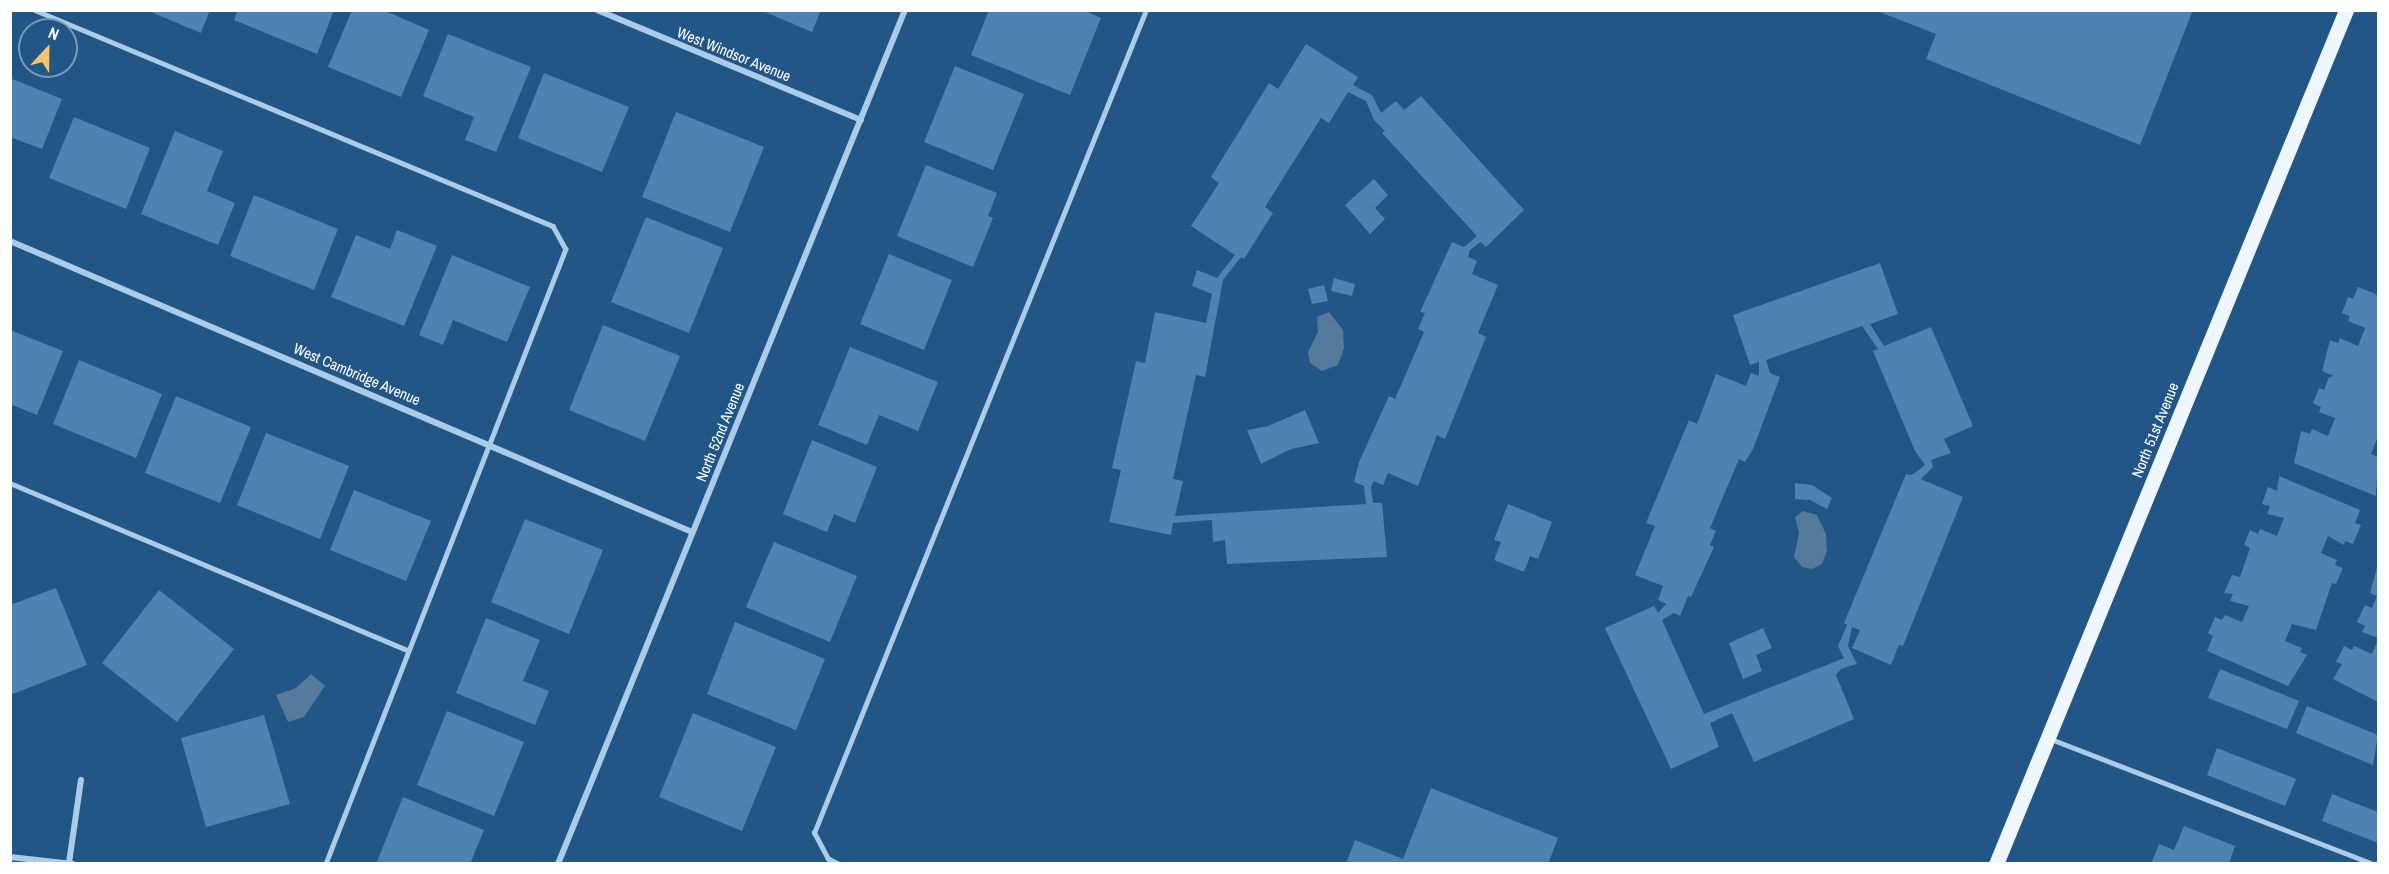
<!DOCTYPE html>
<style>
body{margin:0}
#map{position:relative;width:2389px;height:874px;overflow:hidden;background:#215686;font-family:"Archivo Narrow",sans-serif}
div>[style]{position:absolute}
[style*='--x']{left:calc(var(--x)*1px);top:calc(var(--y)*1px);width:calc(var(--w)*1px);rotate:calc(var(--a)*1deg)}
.water>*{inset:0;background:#557a9c}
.building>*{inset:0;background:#4e82b0}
.service>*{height:4.5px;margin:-2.25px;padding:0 2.25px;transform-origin:2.25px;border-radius:2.25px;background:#abcce9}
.minor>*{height:6px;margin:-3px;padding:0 3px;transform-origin:3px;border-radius:3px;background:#abcce9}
.primary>*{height:15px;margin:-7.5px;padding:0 7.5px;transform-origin:7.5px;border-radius:7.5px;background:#eef6fe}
span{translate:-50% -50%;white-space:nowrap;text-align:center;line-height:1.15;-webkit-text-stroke:4.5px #215686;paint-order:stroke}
.street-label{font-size:15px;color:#fff}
.frame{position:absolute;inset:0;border:12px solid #fff;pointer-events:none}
.north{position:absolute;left:18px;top:18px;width:60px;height:60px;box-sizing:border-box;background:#215686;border:2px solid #7a9ab6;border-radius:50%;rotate:22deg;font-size:16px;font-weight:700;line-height:24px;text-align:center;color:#fff}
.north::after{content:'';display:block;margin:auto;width:21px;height:27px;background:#f5c26d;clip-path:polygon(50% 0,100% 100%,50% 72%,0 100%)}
</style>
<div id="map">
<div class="water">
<i style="clip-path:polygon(1329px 312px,1343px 330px,1344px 348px,1338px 365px,1322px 371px,1310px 363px,1308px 352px,1318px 332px,1317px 317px)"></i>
<i style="clip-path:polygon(1803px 511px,1817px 515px,1826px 534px,1827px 551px,1822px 564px,1812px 569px,1802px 567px,1794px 557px,1799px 533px,1795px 517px)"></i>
<i style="clip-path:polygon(311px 674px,325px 686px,304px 717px,288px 722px,276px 695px,296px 688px)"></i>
</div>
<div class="building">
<i style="clip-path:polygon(146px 10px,210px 10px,201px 33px)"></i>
<i style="clip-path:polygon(238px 10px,334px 10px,317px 54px,234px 20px)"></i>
<i style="clip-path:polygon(352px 10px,383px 10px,429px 30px,401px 97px,328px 67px)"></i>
<i style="clip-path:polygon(760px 10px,821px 10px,812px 32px)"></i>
<i style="clip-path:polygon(989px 10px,1083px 10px,1101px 18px,1070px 95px,971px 55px)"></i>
<i style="clip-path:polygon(2193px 10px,2140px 145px,1926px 59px,1936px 34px,1877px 11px)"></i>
<i style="clip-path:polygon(448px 34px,531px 67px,496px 152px,465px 140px,474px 117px,423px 96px)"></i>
<i style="clip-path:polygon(evenodd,1306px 44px,1358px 77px,1353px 85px,1372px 95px,1381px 113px,1396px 101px,1404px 110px,1421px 96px,1524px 210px,1486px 247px,1481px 242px,1470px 250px,1468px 257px,1477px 261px,1472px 274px,1498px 285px,1478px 333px,1486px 337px,1445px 439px,1437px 435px,1418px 486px,1388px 473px,1383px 485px,1374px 481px,1371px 487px,1373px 503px,1382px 503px,1387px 557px,1227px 564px,1225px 540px,1213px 542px,1212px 520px,1173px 523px,1171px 535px,1109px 522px,1121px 470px,1112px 468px,1136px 361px,1145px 363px,1155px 312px,1206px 323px,1212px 294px,1192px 286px,1197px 270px,1217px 278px,1235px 255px,1191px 226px,1219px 183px,1211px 177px,1269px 83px,1278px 89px,1306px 44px,1348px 92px,1366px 101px,1374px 120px,1385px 131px,1382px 133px,1477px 236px,1464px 247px,1452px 242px,1420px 312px,1425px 313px,1418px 329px,1424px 332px,1395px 399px,1389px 396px,1359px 462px,1354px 482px,1364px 486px,1366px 504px,1175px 516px,1183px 481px,1173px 479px,1196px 375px,1205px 377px,1223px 280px,1241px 257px,1244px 259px,1273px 213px,1265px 207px,1321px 118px,1329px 123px,1348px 92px)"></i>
<i style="clip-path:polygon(955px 66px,1024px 94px,993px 170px,924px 142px)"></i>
<i style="clip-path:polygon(544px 73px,629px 107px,602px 172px,518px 138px)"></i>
<i style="clip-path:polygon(10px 78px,62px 99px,42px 149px,10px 137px)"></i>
<i style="clip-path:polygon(676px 112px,764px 147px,730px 232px,642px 197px)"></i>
<i style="clip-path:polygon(74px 117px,150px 148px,126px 209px,49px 178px)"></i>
<i style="clip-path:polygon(175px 131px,223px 151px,207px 191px,235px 203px,218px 245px,141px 214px)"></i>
<i style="clip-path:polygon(926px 165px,997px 193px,988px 216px,993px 218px,973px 267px,897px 236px)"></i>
<i style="clip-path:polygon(1374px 179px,1388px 195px,1375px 208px,1385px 219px,1370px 234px,1345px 205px)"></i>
<i style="clip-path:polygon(254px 195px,338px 229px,314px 290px,230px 256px)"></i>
<i style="clip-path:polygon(646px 217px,723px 248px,689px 333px,611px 302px)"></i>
<i style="clip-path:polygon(397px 230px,437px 246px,404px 326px,331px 297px,356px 235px,390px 249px)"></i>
<i style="clip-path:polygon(889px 254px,952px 280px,924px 350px,860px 324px)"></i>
<i style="clip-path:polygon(452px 255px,530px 287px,507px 342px,453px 320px,443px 345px,419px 335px)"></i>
<i style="clip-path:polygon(evenodd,1880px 263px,1898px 314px,1870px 324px,1884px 346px,1931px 327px,1973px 426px,1944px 439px,1951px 453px,1931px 460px,1933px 467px,1921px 479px,1963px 497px,1903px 646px,1899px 645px,1891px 665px,1852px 648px,1860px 630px,1852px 627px,1848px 646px,1857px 664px,1841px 669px,1836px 675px,1854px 719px,1754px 762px,1732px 713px,1710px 723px,1719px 747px,1671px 769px,1605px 628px,1654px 606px,1658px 613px,1666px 604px,1658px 600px,1663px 586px,1635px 575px,1655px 526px,1646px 523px,1689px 420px,1697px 424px,1716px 374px,1746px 386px,1751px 373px,1759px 376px,1759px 362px,1750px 365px,1733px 315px,1880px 263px,1862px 326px,1878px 349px,1873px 351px,1915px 451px,1925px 465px,1912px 475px,1906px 474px,1844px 623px,1847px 625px,1838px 646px,1844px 658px,1704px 714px,1662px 620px,1674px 613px,1680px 616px,1688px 596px,1691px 597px,1714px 547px,1710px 545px,1716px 531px,1710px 528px,1739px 459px,1745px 462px,1753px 449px,1780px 377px,1770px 373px,1766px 360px,1862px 326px)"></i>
<i style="clip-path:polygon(1334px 278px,1355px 284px,1352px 296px,1331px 291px)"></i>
<i style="clip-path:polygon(1324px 285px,1328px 301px,1312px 304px,1308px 289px)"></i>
<i style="clip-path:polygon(2358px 287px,2378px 295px,2378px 436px,2371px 454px,2378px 457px,2376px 496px,2294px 463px,2301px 431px,2310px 434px,2312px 429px,2328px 436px,2335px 418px,2319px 412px,2321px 407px,2313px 403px,2319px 388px,2324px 390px,2329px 377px,2334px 376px,2322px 371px,2330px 340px,2338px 343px,2340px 338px,2358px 346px,2365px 328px,2348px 321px,2350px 316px,2342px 313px,2348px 297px,2353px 299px)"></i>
<i style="clip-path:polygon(603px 325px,680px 356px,645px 441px,569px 410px)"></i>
<i style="clip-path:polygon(10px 330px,63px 351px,37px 415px,10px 404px)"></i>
<i style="clip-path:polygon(850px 347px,938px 382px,918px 431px,879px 415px,867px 445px,818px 425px)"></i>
<i style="clip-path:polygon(79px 360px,162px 394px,136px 458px,53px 424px)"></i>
<i style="clip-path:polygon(176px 396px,251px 427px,220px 503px,145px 473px)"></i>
<i style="clip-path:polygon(1305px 410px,1319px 443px,1291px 449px,1261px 464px,1247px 430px,1268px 426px)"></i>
<i style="clip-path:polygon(266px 433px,349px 466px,320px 539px,237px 505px)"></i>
<i style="clip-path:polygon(812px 440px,877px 467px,855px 523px,834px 514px,827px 532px,783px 514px)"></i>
<i style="clip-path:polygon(2279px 476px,2360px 510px,2355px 523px,2361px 525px,2353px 544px,2345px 541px,2344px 545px,2328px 536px,2321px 553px,2337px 560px,2335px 565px,2343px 568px,2336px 584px,2332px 583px,2316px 630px,2292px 624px,2285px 641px,2302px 648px,2300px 652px,2307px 655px,2288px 686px,2207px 651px,2213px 636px,2208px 633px,2215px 617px,2222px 620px,2225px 615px,2242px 622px,2249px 606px,2230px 601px,2233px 594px,2224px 593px,2232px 575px,2240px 577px,2250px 548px,2244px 545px,2250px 530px,2258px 534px,2260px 529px,2277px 536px,2284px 518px,2267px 514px,2270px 506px,2262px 504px,2268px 487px,2277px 491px)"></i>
<i style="clip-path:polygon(1795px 483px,1812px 485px,1832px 498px,1827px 509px,1810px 500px,1795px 499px)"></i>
<i style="clip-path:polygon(354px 490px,431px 521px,406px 581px,330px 550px)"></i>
<i style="clip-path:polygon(1508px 504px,1552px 522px,1538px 559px,1530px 556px,1524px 572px,1494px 560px,1501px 542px,1494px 540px)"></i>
<i style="clip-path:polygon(525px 519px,603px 550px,569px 634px,491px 602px)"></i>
<i style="clip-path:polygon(774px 542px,857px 576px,830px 642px,746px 607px)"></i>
<i style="clip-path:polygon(2378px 564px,2378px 638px,2362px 632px,2365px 626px,2357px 622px,2365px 605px,2372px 608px,2377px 596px,2370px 593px)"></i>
<i style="clip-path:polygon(56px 588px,87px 665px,10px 695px,10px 605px)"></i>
<i style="clip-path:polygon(159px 590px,234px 649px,177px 722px,102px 663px)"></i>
<i style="clip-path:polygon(486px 618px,540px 640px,523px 681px,549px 691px,535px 725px,456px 693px)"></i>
<i style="clip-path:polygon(735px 622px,825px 659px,796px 730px,707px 694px)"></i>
<i style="clip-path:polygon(1763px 628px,1772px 648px,1756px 655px,1762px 671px,1743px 679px,1729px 643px)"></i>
<i style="clip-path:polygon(2378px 639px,2378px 702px,2333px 679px,2342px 664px,2336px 662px,2344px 646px,2352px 650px,2354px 646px,2372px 654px)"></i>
<i style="clip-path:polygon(2220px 669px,2299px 701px,2287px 729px,2208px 698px)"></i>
<i style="clip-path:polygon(2307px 706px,2378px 735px,2373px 765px,2296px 733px)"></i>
<i style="clip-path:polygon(447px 711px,524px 742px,494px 816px,417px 785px)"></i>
<i style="clip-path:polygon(693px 713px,776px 747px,742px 831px,659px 797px)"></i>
<i style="clip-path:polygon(264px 715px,290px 804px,206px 827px,181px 738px)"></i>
<i style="clip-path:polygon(2217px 748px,2296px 779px,2285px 806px,2207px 775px)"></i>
<i style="clip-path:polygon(1431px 788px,1558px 838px,1548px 864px,1346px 864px,1355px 840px,1403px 859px)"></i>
<i style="clip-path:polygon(2332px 794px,2378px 812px,2378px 843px,2322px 821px)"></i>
<i style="clip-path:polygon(403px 797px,484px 830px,470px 864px,376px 864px)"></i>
<i style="clip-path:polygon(2184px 826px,2235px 846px,2229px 864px,2151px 864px,2159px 844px,2174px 850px)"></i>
</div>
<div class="service">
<i style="--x:35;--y:10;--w:561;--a:22.64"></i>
<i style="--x:553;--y:226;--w:26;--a:61"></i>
<i style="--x:566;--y:249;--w:660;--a:111.32"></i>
<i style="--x:10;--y:483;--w:432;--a:22.8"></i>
<i style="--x:2051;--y:739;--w:346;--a:21.2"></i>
<i style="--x:838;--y:864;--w:11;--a:-153"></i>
<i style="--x:828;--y:859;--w:30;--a:-118"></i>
<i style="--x:814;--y:833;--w:887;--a:-68.03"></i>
</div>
<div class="minor">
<i style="--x:597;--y:10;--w:286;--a:22.6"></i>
<i style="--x:10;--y:241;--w:741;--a:23.11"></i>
<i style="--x:10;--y:857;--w:63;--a:6.3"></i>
<i style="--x:69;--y:863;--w:84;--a:-81.8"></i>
<i style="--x:558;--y:864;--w:922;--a:-67.89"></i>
</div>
<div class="primary">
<i style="--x:1996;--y:864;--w:923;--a:-67.71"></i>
</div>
<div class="street-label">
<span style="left:734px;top:54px;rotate:22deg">West Windsor Avenue</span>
<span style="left:357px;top:374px;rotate:23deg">West Cambridge Avenue</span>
<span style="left:2155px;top:430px;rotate:-68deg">North 51st Avenue</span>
<span style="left:720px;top:432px;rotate:-68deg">North 52nd Avenue</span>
</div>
<div class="frame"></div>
<div class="north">N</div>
</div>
